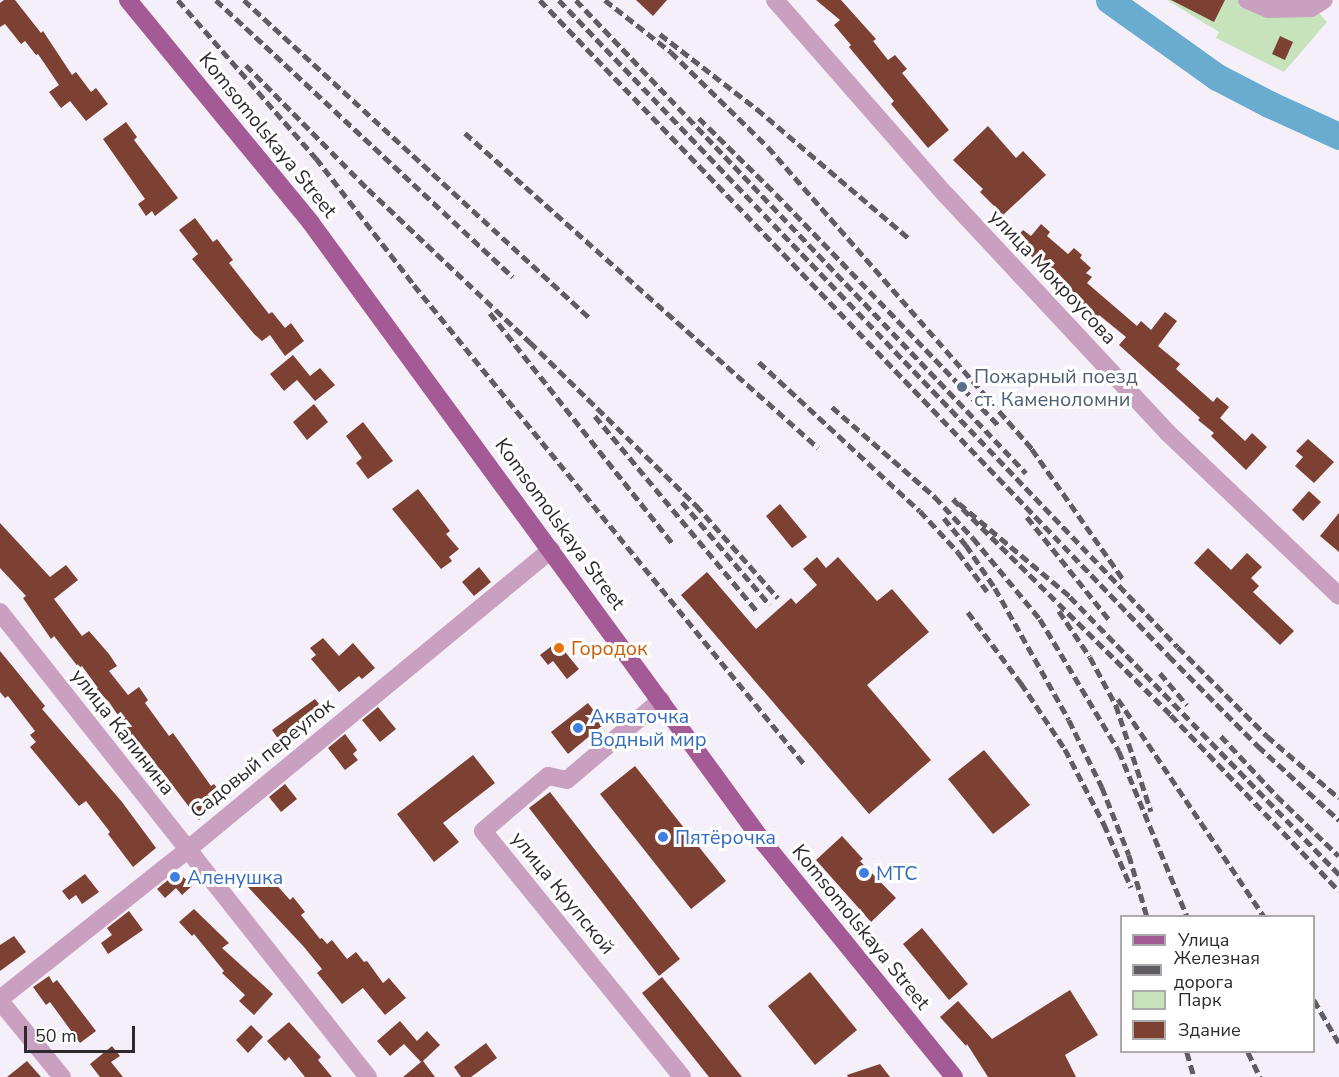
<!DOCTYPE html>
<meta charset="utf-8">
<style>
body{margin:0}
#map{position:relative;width:1339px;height:1077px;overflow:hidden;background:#f4eff9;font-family:"Nunito Sans",sans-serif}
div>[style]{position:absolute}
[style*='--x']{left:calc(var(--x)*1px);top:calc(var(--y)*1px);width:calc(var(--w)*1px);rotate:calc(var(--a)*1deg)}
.green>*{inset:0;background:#c6e3bc}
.river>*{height:27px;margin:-13.5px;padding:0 13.5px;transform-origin:13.5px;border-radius:13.5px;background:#6aacd0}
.building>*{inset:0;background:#7c4132}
.minor>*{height:18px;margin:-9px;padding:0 9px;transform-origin:9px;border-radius:9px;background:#caa0c0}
.major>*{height:18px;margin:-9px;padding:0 9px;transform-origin:9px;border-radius:9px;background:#a45a95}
.rail>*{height:4.5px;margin-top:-2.25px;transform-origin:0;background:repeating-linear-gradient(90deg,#5f5d62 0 9px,transparent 0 13.5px)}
.dots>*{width:16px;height:16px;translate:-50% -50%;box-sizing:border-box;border:3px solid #fff;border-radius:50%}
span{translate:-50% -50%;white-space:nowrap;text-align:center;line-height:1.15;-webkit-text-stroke:6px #fff;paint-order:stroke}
.street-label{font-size:20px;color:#2c2a2e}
.service-label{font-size:20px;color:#4e5e75}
.left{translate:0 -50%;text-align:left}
.food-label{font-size:20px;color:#c56008}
.shop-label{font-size:20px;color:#366cbe}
.legend{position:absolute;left:1120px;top:915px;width:195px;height:138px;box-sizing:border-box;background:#fff;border:2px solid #abaaab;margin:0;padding:8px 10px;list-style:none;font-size:18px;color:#2c2a2e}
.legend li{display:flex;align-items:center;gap:12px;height:30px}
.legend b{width:30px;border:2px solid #abaaab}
.scale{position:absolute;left:24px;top:1026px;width:111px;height:27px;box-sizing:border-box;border:3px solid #2c2a2e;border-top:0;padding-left:8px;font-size:18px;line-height:21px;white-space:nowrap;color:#2c2a2e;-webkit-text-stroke:4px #fff;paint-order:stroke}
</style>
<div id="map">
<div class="green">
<i style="clip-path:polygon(1167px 0,1307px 0,1327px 22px,1284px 72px,1216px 38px,1219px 32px)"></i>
</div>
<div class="river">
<i style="--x:1109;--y:0;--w:133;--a:35.5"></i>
<i style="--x:1217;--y:77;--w:59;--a:27.4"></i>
<i style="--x:1269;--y:104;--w:77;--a:24.6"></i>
</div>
<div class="building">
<i style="clip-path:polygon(4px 0,15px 0,41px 33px,43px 31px,72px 75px,76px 72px,91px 92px,96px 88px,108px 104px,86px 121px,70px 101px,61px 108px,49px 92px,59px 85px,38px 54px,36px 55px,25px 41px,21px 44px,5px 24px,0 27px,0 3px)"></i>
<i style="clip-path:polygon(636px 0,667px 0,653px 16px)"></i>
<i style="clip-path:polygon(816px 0,841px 0,876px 39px,873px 41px,888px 60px,895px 55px,907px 69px,902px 73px,949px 130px,928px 148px,891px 104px,894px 101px,849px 47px,851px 45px,834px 25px,840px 20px)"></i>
<i style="clip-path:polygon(1171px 0,1225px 0,1214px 22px)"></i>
<i style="clip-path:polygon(1280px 36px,1293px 42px,1285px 60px,1272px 54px)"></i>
<i style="clip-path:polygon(126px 122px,137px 137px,134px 140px,178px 198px,155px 216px,152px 211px,146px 216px,138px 204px,145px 199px,103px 139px)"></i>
<i style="clip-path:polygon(988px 126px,1016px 158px,1023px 151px,1046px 175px,1003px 215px,980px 192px,983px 189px,953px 160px)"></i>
<i style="clip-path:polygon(195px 218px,213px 242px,217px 239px,233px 260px,229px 263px,269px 314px,272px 312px,285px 328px,291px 323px,304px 341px,285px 356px,270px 335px,262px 341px,254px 334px,192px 259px,198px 254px,179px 230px)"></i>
<i style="clip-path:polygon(1041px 224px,1050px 232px,1047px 236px,1068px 254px,1074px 248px,1082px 255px,1080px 258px,1091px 268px,1086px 273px,1092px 277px,1087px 283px,1137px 326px,1141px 321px,1151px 330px,1165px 312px,1177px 321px,1158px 346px,1180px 364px,1176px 369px,1213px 402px,1217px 397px,1229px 407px,1220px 418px,1245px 441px,1252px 433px,1267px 447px,1246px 470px,1211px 436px,1214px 433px,1198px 420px,1200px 418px,1119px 345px,1126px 337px,1099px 315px,1096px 318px,1065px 284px,1013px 241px,1023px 230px,1031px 236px)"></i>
<i style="clip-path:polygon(293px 355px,310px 376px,320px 368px,335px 385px,315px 401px,297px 380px,284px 391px,270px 374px)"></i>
<i style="clip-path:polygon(314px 404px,328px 422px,307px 440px,293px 422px)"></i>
<i style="clip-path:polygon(363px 422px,393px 461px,368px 479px,356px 463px,362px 458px,346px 436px)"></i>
<i style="clip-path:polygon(1308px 439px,1334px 462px,1314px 483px,1295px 466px,1303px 457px,1296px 451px)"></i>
<i style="clip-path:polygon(418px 489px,450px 531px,446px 534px,459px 549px,449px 557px,452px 561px,441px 569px,392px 509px)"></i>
<i style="clip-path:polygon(1309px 491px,1321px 502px,1303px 521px,1292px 510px)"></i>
<i style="clip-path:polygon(780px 504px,807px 537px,792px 548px,766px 516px)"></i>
<i style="clip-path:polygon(1339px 513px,1339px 552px,1320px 536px)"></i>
<i style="clip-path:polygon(0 523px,50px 577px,66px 565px,78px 580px,54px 599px,82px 636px,89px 631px,109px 654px,117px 666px,109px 671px,128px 695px,139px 687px,148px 700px,145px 703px,169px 736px,173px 733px,211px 786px,214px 784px,225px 798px,199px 820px,161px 770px,158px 772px,141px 749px,139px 751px,123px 730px,126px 727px,109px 702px,96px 689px,98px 688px,82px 666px,79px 668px,54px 636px,51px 639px,23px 598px,26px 596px,0 568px)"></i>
<i style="clip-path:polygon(1208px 548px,1231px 570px,1247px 553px,1262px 567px,1251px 578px,1259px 586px,1253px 592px,1294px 631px,1280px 645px,1194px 563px)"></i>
<i style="clip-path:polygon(817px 557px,826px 568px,838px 557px,877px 601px,892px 589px,929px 632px,867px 685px,931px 760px,869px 814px,681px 595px,707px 572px,756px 629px,791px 598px,796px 604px,817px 585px,803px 569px)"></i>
<i style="clip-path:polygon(479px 567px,491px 582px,474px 596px,462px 582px)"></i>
<i style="clip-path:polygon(323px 638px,339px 656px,353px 643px,375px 668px,362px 679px,359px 676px,339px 692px,311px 659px,316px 655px,310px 648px)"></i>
<i style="clip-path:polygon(557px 642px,579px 669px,567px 679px,553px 661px,548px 665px,540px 655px)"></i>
<i style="clip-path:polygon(0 651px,45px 706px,42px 709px,122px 802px,156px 848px,133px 867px,108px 834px,110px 832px,86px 801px,79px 806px,30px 747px,36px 742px,30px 735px,35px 731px,8px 696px,5px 698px,0 692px)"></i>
<i style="clip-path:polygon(315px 699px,327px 714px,284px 747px,272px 730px)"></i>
<i style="clip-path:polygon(588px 703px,604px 724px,568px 754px,551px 732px)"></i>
<i style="clip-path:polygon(378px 707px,396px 729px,380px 742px,362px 720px)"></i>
<i style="clip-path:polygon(345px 734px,357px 750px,353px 754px,358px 760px,345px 770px,328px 748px)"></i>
<i style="clip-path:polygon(984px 750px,1030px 805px,993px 834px,948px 779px)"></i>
<i style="clip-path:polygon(473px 755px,495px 783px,443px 823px,459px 842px,434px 862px,397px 814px)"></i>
<i style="clip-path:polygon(635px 766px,726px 881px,691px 909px,600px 794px)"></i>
<i style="clip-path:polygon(285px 784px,297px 799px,281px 812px,269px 797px)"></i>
<i style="clip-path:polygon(550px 792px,680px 959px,659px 976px,529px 808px)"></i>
<i style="clip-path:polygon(842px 836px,863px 859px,860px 861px,896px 898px,871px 922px,816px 860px)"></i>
<i style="clip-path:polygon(179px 871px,192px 886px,182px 895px,176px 888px,165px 898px,157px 889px)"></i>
<i style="clip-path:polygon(265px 872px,290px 900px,293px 897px,305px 912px,301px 915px,320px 939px,322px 938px,327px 944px,332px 940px,347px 959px,356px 952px,364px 962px,367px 961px,383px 983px,389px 978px,406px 998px,385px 1015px,363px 988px,342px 1004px,317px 973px,322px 969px,304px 947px,248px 887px)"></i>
<i style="clip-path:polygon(85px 874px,99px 892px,82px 904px,76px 895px,69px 900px,62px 891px)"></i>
<i style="clip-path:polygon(194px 909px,229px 943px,222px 948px,273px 994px,254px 1015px,239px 1001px,245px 995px,222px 973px,224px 971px,194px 934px,192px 936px,179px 922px)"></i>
<i style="clip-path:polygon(129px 911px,143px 930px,108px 954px,101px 943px,112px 935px,107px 928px)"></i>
<i style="clip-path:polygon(922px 928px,968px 984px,949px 1000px,903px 944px)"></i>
<i style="clip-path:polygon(14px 936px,26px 952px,0 971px,0 945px)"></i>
<i style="clip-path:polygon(810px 972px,857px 1030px,815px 1065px,768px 1006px)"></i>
<i style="clip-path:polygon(49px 976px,53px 983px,57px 980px,96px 1031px,80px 1043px,50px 1002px,46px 1005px,33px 987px)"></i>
<i style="clip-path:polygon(662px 977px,742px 1077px,709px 1077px,642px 993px)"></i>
<i style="clip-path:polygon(1070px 990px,1098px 1035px,1065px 1055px,1076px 1077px,988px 1077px,967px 1044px,966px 1046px,940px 1017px,958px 1001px,992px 1039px)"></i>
<i style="clip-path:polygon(400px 1021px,417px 1041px,427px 1031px,440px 1045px,423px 1061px,435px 1077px,403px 1077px,421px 1062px,404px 1044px,390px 1056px,377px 1041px)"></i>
<i style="clip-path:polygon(289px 1022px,321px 1057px,318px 1060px,332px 1077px,305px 1077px,289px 1057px,285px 1061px,267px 1041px)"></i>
<i style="clip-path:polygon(251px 1025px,263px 1037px,248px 1053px,236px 1040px)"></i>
<i style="clip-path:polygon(486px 1043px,497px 1058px,471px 1077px,461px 1077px,454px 1067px)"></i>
<i style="clip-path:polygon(112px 1046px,120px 1056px,111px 1062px,123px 1077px,100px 1077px,90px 1064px)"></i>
<i style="clip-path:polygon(27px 1061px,41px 1077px,7px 1077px)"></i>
<i style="clip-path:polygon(880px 1064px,890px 1077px,848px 1077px,847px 1075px)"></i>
</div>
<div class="minor">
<i style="--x:775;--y:0;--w:259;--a:48.8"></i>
<i style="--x:946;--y:195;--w:325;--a:47"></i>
<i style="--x:1168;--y:433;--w:236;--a:43.6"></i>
<i style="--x:1247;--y:0;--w:23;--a:23"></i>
<i style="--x:1268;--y:9;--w:43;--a:-1.3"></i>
<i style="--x:1311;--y:8;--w:15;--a:-32"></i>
<i style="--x:0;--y:612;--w:593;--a:51.64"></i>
<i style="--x:661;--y:700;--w:123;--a:139.6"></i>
<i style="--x:567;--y:780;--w:19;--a:-168"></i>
<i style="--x:548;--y:776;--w:85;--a:139.8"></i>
<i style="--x:483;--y:831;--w:316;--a:51"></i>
<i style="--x:0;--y:999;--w:239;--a:-38.5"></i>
<i style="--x:187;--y:850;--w:472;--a:-39.5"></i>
<i style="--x:0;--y:1001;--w:98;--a:50.8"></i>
</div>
<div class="major">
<i style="--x:128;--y:0;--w:288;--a:50.6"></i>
<i style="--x:311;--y:223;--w:768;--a:53.85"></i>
<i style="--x:764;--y:843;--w:301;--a:50.9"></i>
</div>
<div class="rail">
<i style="--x:178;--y:0;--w:210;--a:48.9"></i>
<i style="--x:316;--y:158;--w:160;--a:52.3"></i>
<i style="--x:414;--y:285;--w:619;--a:50.83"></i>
<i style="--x:216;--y:0;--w:406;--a:43"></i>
<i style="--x:244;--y:0;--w:471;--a:42.6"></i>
<i style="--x:540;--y:0;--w:909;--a:46.2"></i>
<i style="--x:1169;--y:656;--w:127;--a:45.3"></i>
<i style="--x:1258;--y:746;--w:110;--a:42.4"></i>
<i style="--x:559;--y:0;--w:895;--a:46.27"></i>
<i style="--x:1178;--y:647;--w:126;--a:45"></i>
<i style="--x:1267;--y:736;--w:95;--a:40.7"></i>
<i style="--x:576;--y:0;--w:653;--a:46.43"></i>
<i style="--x:605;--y:0;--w:84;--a:38.2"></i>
<i style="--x:671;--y:52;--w:136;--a:44.4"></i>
<i style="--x:768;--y:147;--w:401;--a:48.8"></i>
<i style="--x:1032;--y:449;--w:159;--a:55"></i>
<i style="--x:660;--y:34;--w:123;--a:37.7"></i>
<i style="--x:757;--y:109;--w:202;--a:40.4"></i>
<i style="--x:246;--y:65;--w:174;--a:45.5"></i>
<i style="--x:368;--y:189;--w:223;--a:43.4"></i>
<i style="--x:530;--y:342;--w:233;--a:44.5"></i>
<i style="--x:696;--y:505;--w:124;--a:48.6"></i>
<i style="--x:699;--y:118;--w:108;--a:44.6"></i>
<i style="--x:776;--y:194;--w:320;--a:46.1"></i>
<i style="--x:465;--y:133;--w:473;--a:41.7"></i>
<i style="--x:490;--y:313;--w:295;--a:51.6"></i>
<i style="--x:759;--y:362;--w:219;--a:42.8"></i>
<i style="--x:920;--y:511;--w:56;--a:47.2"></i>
<i style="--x:958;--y:552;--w:49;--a:53.4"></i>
<i style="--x:832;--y:407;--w:137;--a:41.1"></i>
<i style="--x:935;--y:497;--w:56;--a:47.2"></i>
<i style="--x:973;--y:538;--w:105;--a:50.4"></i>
<i style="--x:1040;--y:619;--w:154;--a:59.1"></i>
<i style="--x:1119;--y:751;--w:178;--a:67.6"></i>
<i style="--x:595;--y:416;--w:255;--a:50.3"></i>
<i style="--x:682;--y:502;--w:135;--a:49.5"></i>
<i style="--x:1027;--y:517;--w:134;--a:51.3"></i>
<i style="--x:944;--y:518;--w:35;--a:51"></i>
<i style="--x:966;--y:545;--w:52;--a:56"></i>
<i style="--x:995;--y:588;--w:151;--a:60.7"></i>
<i style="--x:1069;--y:720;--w:75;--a:63.8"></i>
<i style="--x:1102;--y:787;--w:73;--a:68.3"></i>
<i style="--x:1129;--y:855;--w:64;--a:73.6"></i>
<i style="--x:1059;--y:611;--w:55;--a:56"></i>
<i style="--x:1090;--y:657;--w:55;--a:61.6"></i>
<i style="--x:1116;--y:705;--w:112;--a:71.7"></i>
<i style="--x:968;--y:612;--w:89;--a:53.3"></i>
<i style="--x:1021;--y:683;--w:79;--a:56.3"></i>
<i style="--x:1065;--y:749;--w:85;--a:62.5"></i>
<i style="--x:1104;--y:824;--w:69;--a:66.8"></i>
<i style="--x:1160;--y:673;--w:42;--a:49.8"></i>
<i style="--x:1118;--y:699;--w:262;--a:56.1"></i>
<i style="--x:1221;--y:736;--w:82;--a:47"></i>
<i style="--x:1277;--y:796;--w:86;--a:44.1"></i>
<i style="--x:1339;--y:875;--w:388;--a:-134.1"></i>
<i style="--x:1069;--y:596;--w:151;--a:-140.1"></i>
<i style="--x:953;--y:499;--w:307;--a:44.7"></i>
<i style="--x:1171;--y:715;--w:243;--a:46.3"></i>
<i style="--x:1314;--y:1000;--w:50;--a:59.8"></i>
<i style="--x:1187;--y:1052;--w:26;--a:74"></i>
<i style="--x:1248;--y:1052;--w:28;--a:64"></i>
</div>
<div class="dots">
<i style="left:962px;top:387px;background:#5c6f8a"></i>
<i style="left:559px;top:648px;background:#e8710a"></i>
<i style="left:578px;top:728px;background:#3f7fe0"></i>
<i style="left:663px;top:837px;background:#3f7fe0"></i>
<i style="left:864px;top:873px;background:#3f7fe0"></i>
<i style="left:175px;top:877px;background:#3f7fe0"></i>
</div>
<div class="street-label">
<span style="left:268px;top:135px;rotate:51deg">Komsomolskaya Street</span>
<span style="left:1053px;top:277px;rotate:47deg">улица Мокроусова</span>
<span style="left:560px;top:524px;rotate:54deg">Komsomolskaya Street</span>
<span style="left:123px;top:732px;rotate:52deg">улица Калинина</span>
<span style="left:262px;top:758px;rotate:-39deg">Садовый переулок</span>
<span style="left:563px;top:893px;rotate:51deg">улица Крупской</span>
<span style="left:861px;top:927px;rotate:51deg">Komsomolskaya Street</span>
</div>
<div class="service-label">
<span class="left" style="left:974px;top:388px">Пожарный поезд<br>ст. Каменоломни</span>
</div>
<div class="food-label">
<span class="left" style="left:571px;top:648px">Городок</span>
</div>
<div class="shop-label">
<span class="left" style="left:590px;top:728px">Акваточка<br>Водный мир</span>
<span class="left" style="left:675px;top:837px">Пятёрочка</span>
<span class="left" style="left:876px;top:873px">МТС</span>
<span class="left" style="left:187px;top:877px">Аленушка</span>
</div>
<ul class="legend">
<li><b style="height:8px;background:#a45a95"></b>Улица</li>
<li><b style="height:8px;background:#5f5d62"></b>Железная дорога</li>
<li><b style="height:16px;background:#c6e3bc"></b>Парк</li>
<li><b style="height:16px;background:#7c4132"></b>Здание</li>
</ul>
<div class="scale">50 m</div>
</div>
